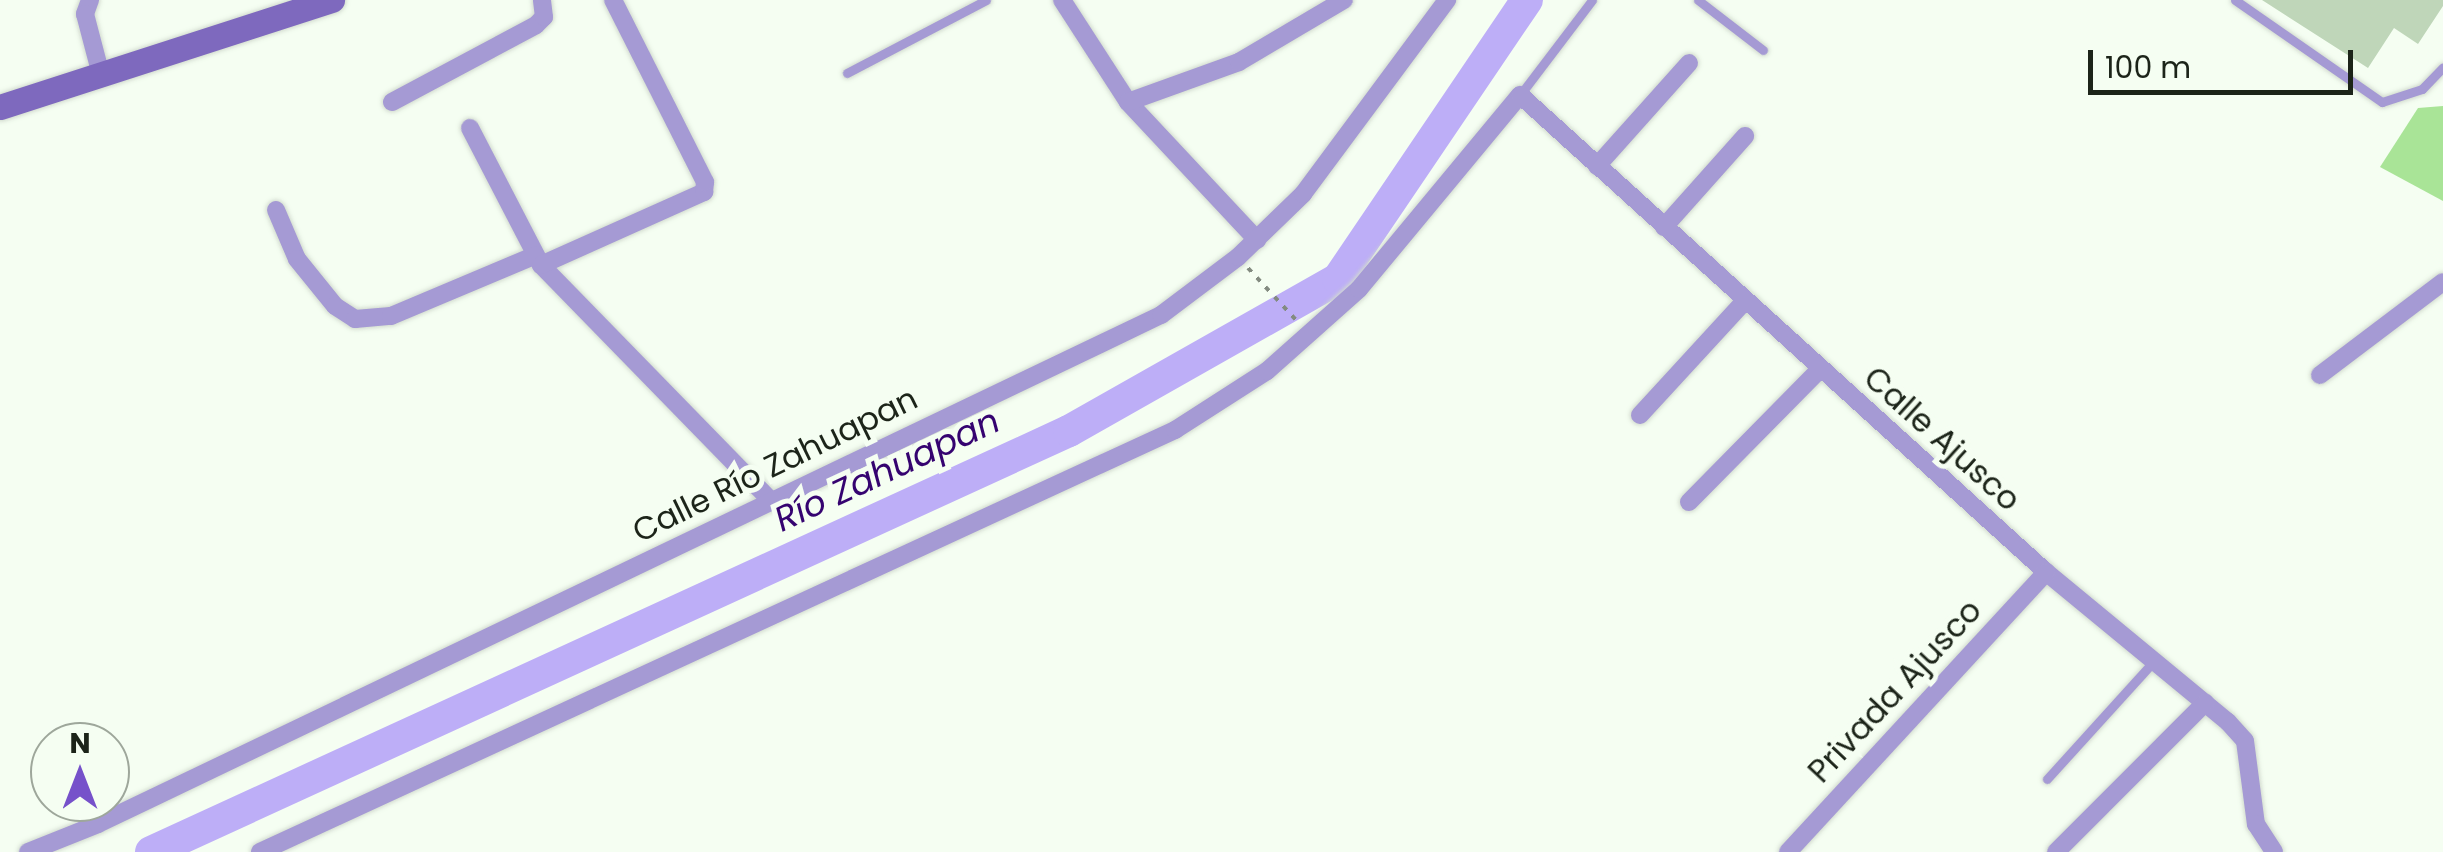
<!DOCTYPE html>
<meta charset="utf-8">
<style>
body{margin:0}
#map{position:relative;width:2443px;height:852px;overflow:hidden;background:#f5fef2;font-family:Poppins,sans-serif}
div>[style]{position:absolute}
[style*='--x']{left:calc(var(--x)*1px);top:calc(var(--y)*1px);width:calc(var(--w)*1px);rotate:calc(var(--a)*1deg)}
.green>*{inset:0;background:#a9e497}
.river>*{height:32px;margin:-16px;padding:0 16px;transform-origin:16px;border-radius:16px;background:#bdaef7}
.building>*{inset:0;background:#bfd6b9}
.path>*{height:4px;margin-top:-2px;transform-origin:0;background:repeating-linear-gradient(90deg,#838b80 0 5px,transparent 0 13px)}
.roads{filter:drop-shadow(0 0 2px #d2dbcf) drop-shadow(0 0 2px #d2dbcf)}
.service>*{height:9px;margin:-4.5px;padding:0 4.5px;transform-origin:4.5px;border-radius:4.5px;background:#a59ad4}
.minor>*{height:18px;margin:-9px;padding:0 9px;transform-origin:9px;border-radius:9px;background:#a59ad4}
.secondary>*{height:25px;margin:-12.5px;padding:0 12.5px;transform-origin:12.5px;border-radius:12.5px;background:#7e69be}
span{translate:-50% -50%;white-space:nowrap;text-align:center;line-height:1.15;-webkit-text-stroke:10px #f5fef2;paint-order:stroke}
.street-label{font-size:32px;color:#1c2419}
.water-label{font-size:35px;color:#350370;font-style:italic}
.north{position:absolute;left:30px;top:722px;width:100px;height:100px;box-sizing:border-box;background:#f5fef2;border:2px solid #9ea79b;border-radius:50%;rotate:0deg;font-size:28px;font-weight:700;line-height:40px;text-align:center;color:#1c2419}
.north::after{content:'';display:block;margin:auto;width:35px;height:45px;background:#7651ca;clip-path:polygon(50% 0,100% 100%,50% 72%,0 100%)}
.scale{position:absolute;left:2088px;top:50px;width:265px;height:45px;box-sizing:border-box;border:5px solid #1c2419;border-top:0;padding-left:12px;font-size:30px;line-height:35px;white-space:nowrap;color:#1c2419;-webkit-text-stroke:8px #f5fef2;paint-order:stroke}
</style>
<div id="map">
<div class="green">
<i style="clip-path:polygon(2443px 106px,2443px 201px,2380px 167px,2418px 108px)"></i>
</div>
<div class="river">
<i style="--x:151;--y:852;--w:1010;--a:-24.64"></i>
<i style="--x:1069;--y:431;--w:309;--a:-29.5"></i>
<i style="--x:1338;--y:279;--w:337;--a:-55.9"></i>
</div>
<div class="building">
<i style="clip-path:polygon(2262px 0,2443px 0,2443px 6px,2418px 44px,2394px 28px,2368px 68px)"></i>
</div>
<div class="path">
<i style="--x:1248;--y:268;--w:71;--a:47.3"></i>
</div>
<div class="roads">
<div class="service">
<i style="--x:1698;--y:0;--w:82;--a:37.6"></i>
<i style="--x:2235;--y:0;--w:179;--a:34.8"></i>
<i style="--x:2382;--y:102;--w:42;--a:-18"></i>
<i style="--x:2422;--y:89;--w:30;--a:-46"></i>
<i style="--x:847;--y:73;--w:157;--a:-27.7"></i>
<i style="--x:1520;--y:95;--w:119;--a:-52.8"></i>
<i style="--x:2047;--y:779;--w:159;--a:-47.8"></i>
</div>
<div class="minor">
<i style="--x:90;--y:0;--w:15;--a:110"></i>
<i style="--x:85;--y:14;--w:63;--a:75.3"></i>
<i style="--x:1062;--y:0;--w:121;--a:57.1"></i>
<i style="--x:1128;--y:102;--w:189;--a:46.9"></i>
<i style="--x:392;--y:102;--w:163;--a:-28.1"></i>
<i style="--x:536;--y:25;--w:11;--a:-45"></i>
<i style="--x:544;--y:17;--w:17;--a:-97"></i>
<i style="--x:1128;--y:102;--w:118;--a:-19.8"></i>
<i style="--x:1239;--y:62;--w:122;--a:-30.6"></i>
<i style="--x:470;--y:128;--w:154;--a:62.6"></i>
<i style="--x:541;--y:265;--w:328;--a:45.7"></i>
<i style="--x:1597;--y:166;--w:138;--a:-48.2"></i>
<i style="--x:276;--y:210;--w:53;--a:66.8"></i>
<i style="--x:297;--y:259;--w:60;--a:51"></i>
<i style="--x:335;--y:306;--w:24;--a:33"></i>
<i style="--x:355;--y:319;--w:36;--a:-5"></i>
<i style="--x:391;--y:316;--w:157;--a:-22.8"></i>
<i style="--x:1664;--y:227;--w:122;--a:-48.3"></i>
<i style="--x:541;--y:265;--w:179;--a:-24.1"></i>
<i style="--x:704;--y:192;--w:10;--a:-84"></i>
<i style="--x:705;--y:182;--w:204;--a:-116.8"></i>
<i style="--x:2320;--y:375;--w:154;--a:-37.1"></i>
<i style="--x:1640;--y:415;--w:155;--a:-47.4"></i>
<i style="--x:1689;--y:502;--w:187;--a:-45.4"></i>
<i style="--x:28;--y:852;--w:75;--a:-21.8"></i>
<i style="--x:98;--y:824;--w:1179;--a:-25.59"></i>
<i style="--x:1161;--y:315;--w:96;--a:-37"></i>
<i style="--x:1238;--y:257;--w:91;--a:-44.1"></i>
<i style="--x:1303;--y:194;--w:242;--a:-53.4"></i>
<i style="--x:260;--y:852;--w:1008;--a:-24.76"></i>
<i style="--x:1175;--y:430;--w:109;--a:-32.7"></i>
<i style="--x:1267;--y:371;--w:123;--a:-41.7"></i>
<i style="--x:1359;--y:289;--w:252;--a:-50.3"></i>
<i style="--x:1520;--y:95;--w:710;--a:42.2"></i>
<i style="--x:2046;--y:572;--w:236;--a:39.5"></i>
<i style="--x:2228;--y:722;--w:25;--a:48"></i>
<i style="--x:2245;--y:741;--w:84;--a:82.5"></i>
<i style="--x:2256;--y:824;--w:33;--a:57"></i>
<i style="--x:1788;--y:852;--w:381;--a:-47.3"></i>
<i style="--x:2056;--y:852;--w:211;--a:-45"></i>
</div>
<div class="secondary">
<i style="--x:0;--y:107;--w:349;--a:-17.9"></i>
</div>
</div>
<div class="street-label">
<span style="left:1942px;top:439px;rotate:42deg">Calle Ajusco</span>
<span style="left:775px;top:465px;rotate:-26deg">Calle Río Zahuapan</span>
<span style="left:1895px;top:691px;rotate:-47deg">Privada Ajusco</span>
</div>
<div class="water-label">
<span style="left:887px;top:470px;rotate:-25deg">Río Zahuapan</span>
</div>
<div class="north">N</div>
<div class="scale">100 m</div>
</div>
